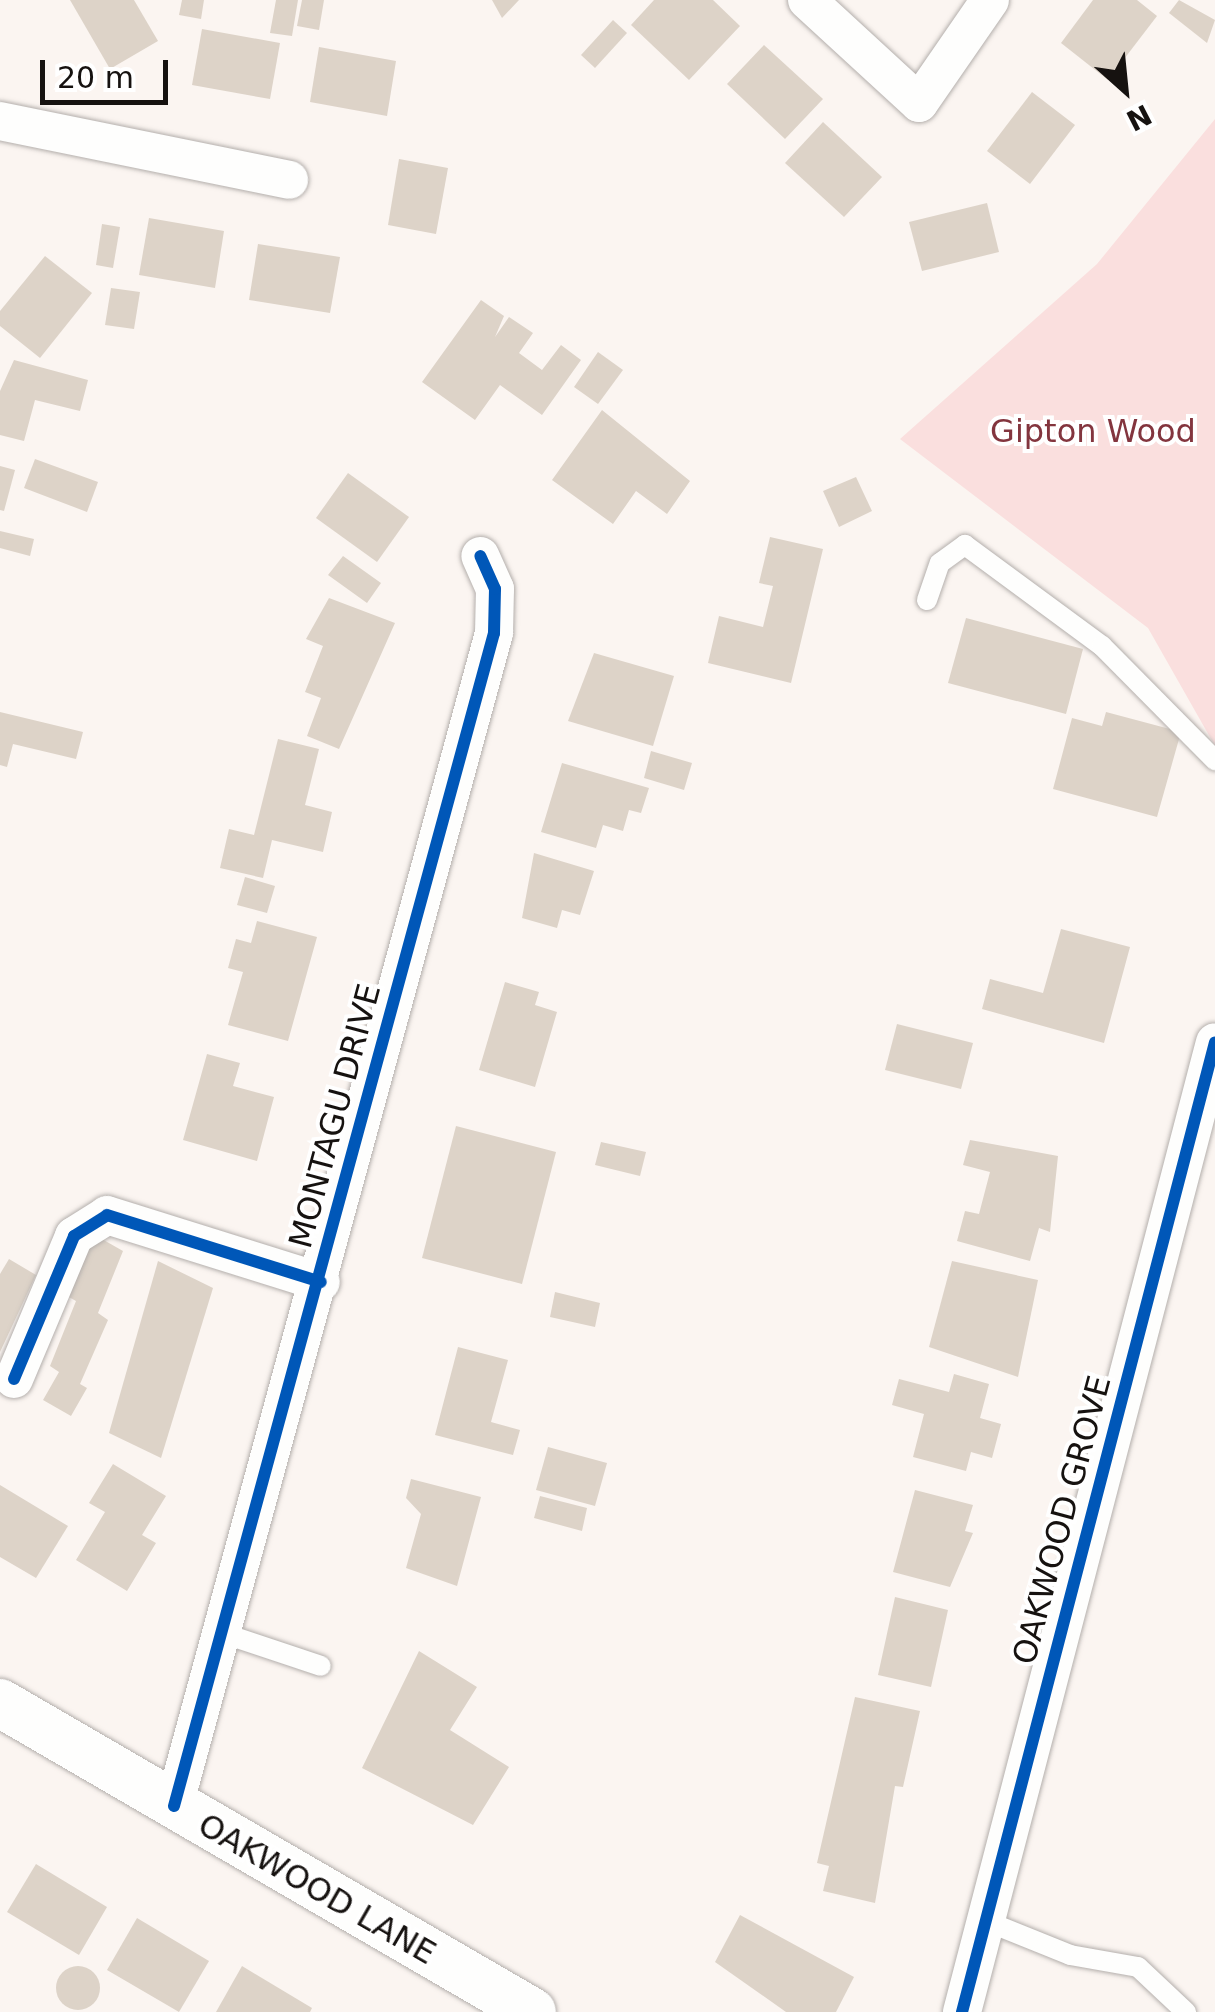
<!DOCTYPE html>
<style>
body{margin:0}
#map{position:relative;width:1215px;height:2012px;overflow:hidden;background:#fbf5f1;font-family:"DejaVu Sans",sans-serif}
div>[style]{position:absolute}
[style*='--x']{left:calc(var(--x)*1px);top:calc(var(--y)*1px);width:calc(var(--w)*1px);rotate:calc(var(--a)*1deg)}
.green>*{inset:0;background:#fadfde}
.building>*{inset:0;background:#ddd3c8}
.round{border-radius:50%}
.roads{filter:drop-shadow(0 0 2px #b4afac) drop-shadow(0 0 2px #b4afac)}
.service>*{height:20px;margin:-10px;padding:0 10px;transform-origin:10px;border-radius:10px;background:#fefefd}
.minor>*{height:38px;margin:-19px;padding:0 19px;transform-origin:19px;border-radius:19px;background:#fefefd}
.tertiary>*{height:48px;margin:-24px;padding:0 24px;transform-origin:24px;border-radius:24px;background:#fefefd}
.cycleway>*{height:12px;margin:-6px;padding:0 6px;transform-origin:6px;border-radius:6px;background:#0057b8}
span{translate:-50% -50%;white-space:nowrap;text-align:center;line-height:1.15;-webkit-text-stroke:8px #fff;paint-order:stroke}
.park-label{font-size:32px;color:#83353e}
.street-label{font-size:32px;color:#161210}
.north{position:absolute;left:1075px;top:40px;width:100px;height:100px;-webkit-text-stroke:8px #fff;paint-order:stroke;rotate:153deg;font-size:28px;font-weight:700;line-height:40px;text-align:center;color:#161210}
.north::after{content:'';display:block;margin:auto;width:35px;height:45px;background:#161210;clip-path:polygon(50% 0,100% 100%,50% 72%,0 100%)}
.scale{position:absolute;left:40px;top:60px;width:128px;height:45px;box-sizing:border-box;border:5px solid #161210;border-top:0;padding-left:12px;font-size:30px;line-height:35px;white-space:nowrap;color:#161210;-webkit-text-stroke:8px #fff;paint-order:stroke}
</style>
<div id="map">
<div class="green">
<i style="clip-path:polygon(1215px 119px,1215px 746px,1148px 628px,900px 439px,1097px 264px)"></i>
</div>
<div class="building">
<i style="clip-path:polygon(70px 0,134px 0,158px 41px,110px 69px)"></i>
<i style="clip-path:polygon(182px 0,204px 0,201px 19px,179px 15px)"></i>
<i style="clip-path:polygon(276px 0,298px 0,292px 36px,270px 33px)"></i>
<i style="clip-path:polygon(302px 0,324px 0,319px 30px,297px 26px)"></i>
<i style="clip-path:polygon(492px 0,519px 0,502px 18px)"></i>
<i style="clip-path:polygon(654px 0,713px 0,740px 26px,689px 80px,631px 25px)"></i>
<i style="clip-path:polygon(1093px 0,1137px 0,1157px 16px,1108px 80px,1061px 43px)"></i>
<i style="clip-path:polygon(1179px 0,1215px 20px,1207px 43px,1169px 13px)"></i>
<i style="clip-path:polygon(613px 20px,627px 33px,595px 68px,581px 55px)"></i>
<i style="clip-path:polygon(202px 29px,280px 43px,270px 99px,192px 85px)"></i>
<i style="clip-path:polygon(764px 45px,823px 99px,785px 139px,727px 84px)"></i>
<i style="clip-path:polygon(319px 47px,396px 61px,387px 116px,310px 102px)"></i>
<i style="clip-path:polygon(1032px 92px,1075px 125px,1030px 184px,987px 151px)"></i>
<i style="clip-path:polygon(823px 122px,882px 177px,844px 217px,785px 163px)"></i>
<i style="clip-path:polygon(399px 159px,448px 168px,436px 234px,388px 225px)"></i>
<i style="clip-path:polygon(987px 203px,999px 252px,922px 271px,909px 222px)"></i>
<i style="clip-path:polygon(149px 218px,224px 231px,215px 288px,139px 275px)"></i>
<i style="clip-path:polygon(102px 224px,120px 227px,113px 268px,96px 265px)"></i>
<i style="clip-path:polygon(258px 244px,340px 257px,330px 313px,249px 300px)"></i>
<i style="clip-path:polygon(45px 256px,92px 293px,40px 358px,0 326px,0 311px)"></i>
<i style="clip-path:polygon(111px 288px,140px 292px,134px 329px,105px 325px)"></i>
<i style="clip-path:polygon(481px 300px,504px 316px,495px 337px,509px 317px,533px 333px,519px 353px,542px 370px,561px 345px,581px 360px,542px 415px,500px 385px,475px 420px,422px 382px)"></i>
<i style="clip-path:polygon(598px 352px,623px 370px,598px 404px,574px 387px)"></i>
<i style="clip-path:polygon(14px 360px,88px 380px,80px 411px,35px 400px,24px 441px,0 435px,0 391px)"></i>
<i style="clip-path:polygon(602px 410px,690px 481px,667px 514px,636px 491px,613px 524px,552px 480px)"></i>
<i style="clip-path:polygon(35px 459px,98px 482px,87px 512px,24px 488px)"></i>
<i style="clip-path:polygon(0 466px,15px 470px,4px 511px,0 510px)"></i>
<i style="clip-path:polygon(348px 473px,409px 517px,377px 562px,316px 518px)"></i>
<i style="clip-path:polygon(856px 477px,872px 511px,839px 527px,823px 491px)"></i>
<i style="clip-path:polygon(0 531px,34px 539px,30px 556px,0 548px)"></i>
<i style="clip-path:polygon(770px 537px,823px 549px,791px 683px,708px 663px,719px 616px,763px 627px,773px 586px,759px 583px)"></i>
<i style="clip-path:polygon(343px 556px,381px 583px,367px 603px,328px 575px)"></i>
<i style="clip-path:polygon(329px 598px,395px 623px,339px 749px,307px 736px,321px 698px,305px 692px,323px 646px,306px 639px)"></i>
<i style="clip-path:polygon(966px 618px,1083px 649px,1066px 714px,948px 683px)"></i>
<i style="clip-path:polygon(594px 653px,674px 676px,653px 746px,568px 721px)"></i>
<i style="clip-path:polygon(0 712px,83px 732px,76px 759px,13px 744px,7px 767px,0 765px)"></i>
<i style="clip-path:polygon(1106px 712px,1181px 732px,1157px 817px,1053px 789px,1072px 718px,1102px 726px)"></i>
<i style="clip-path:polygon(278px 739px,319px 749px,305px 805px,332px 812px,323px 852px,272px 840px,263px 878px,220px 868px,229px 829px,254px 835px)"></i>
<i style="clip-path:polygon(651px 751px,692px 763px,684px 790px,644px 778px)"></i>
<i style="clip-path:polygon(562px 763px,649px 788px,641px 813px,629px 810px,623px 831px,603px 825px,596px 848px,541px 832px)"></i>
<i style="clip-path:polygon(534px 853px,594px 871px,580px 915px,562px 910px,557px 928px,522px 918px)"></i>
<i style="clip-path:polygon(245px 877px,275px 886px,267px 913px,237px 905px)"></i>
<i style="clip-path:polygon(257px 921px,317px 937px,288px 1041px,228px 1025px,243px 972px,228px 968px,236px 939px,251px 943px)"></i>
<i style="clip-path:polygon(1061px 929px,1130px 947px,1104px 1043px,982px 1009px,990px 979px,1043px 993px)"></i>
<i style="clip-path:polygon(505px 982px,539px 992px,535px 1005px,557px 1012px,535px 1087px,479px 1070px)"></i>
<i style="clip-path:polygon(897px 1024px,973px 1043px,961px 1089px,885px 1070px)"></i>
<i style="clip-path:polygon(207px 1054px,240px 1063px,233px 1086px,274px 1097px,257px 1161px,183px 1140px)"></i>
<i style="clip-path:polygon(456px 1126px,556px 1152px,522px 1284px,422px 1258px)"></i>
<i style="clip-path:polygon(970px 1140px,1058px 1156px,1050px 1232px,1039px 1228px,1030px 1261px,957px 1241px,965px 1211px,979px 1214px,990px 1172px,963px 1165px)"></i>
<i style="clip-path:polygon(601px 1142px,646px 1152px,640px 1176px,595px 1165px)"></i>
<i style="clip-path:polygon(93px 1234px,123px 1251px,98px 1313px,108px 1320px,80px 1384px,87px 1388px,71px 1416px,43px 1400px,59px 1372px,50px 1366px,76px 1301px,67px 1296px)"></i>
<i style="clip-path:polygon(9px 1259px,36px 1275px,0 1352px,0 1274px)"></i>
<i style="clip-path:polygon(158px 1261px,213px 1288px,161px 1458px,109px 1433px)"></i>
<i style="clip-path:polygon(952px 1261px,1038px 1280px,1018px 1377px,929px 1347px)"></i>
<i style="clip-path:polygon(555px 1292px,600px 1303px,595px 1327px,550px 1317px)"></i>
<i style="clip-path:polygon(458px 1347px,508px 1360px,491px 1422px,520px 1430px,513px 1455px,435px 1435px)"></i>
<i style="clip-path:polygon(954px 1374px,989px 1384px,980px 1418px,1001px 1424px,992px 1458px,971px 1452px,966px 1471px,913px 1457px,924px 1414px,892px 1405px,899px 1379px,949px 1392px)"></i>
<i style="clip-path:polygon(548px 1447px,607px 1463px,595px 1506px,536px 1490px)"></i>
<i style="clip-path:polygon(113px 1464px,166px 1496px,142px 1535px,156px 1543px,127px 1591px,76px 1560px,105px 1512px,89px 1503px)"></i>
<i style="clip-path:polygon(411px 1479px,481px 1497px,457px 1586px,406px 1568px,421px 1514px,406px 1498px)"></i>
<i style="clip-path:polygon(0 1485px,68px 1526px,36px 1578px,0 1557px)"></i>
<i style="clip-path:polygon(915px 1490px,973px 1505px,965px 1531px,973px 1533px,950px 1587px,893px 1572px)"></i>
<i style="clip-path:polygon(540px 1496px,587px 1508px,582px 1531px,534px 1518px)"></i>
<i style="clip-path:polygon(895px 1597px,948px 1610px,931px 1687px,878px 1675px)"></i>
<i style="clip-path:polygon(419px 1651px,477px 1687px,450px 1730px,509px 1767px,473px 1825px,362px 1768px)"></i>
<i style="clip-path:polygon(855px 1697px,920px 1711px,903px 1787px,895px 1786px,875px 1903px,823px 1891px,829px 1866px,817px 1863px)"></i>
<i style="clip-path:polygon(36px 1864px,107px 1907px,79px 1955px,7px 1912px)"></i>
<i style="clip-path:polygon(740px 1915px,854px 1977px,836px 2012px,786px 2012px,715px 1962px)"></i>
<i style="clip-path:polygon(137px 1918px,209px 1961px,179px 2012px,107px 1970px)"></i>
<i class="round" style="left:56px;top:1966px;width:44px;height:44px"></i>
<i style="clip-path:polygon(242px 1966px,312px 2008px,310px 2012px,216px 2012px)"></i>
</div>
<div class="roads">
<div class="service">
<i style="--x:927;--y:600;--w:39;--a:-71"></i>
<i style="--x:940;--y:563;--w:31;--a:-36"></i>
<i style="--x:965;--y:545;--w:170;--a:36.4"></i>
<i style="--x:1102;--y:646;--w:161;--a:45.3"></i>
<i style="--x:222;--y:1633;--w:104;--a:18.4"></i>
<i style="--x:986;--y:1921;--w:91;--a:22"></i>
<i style="--x:1070;--y:1955;--w:69;--a:10"></i>
<i style="--x:1138;--y:1967;--w:66;--a:43.2"></i>
</div>
<div class="minor">
<i style="--x:807;--y:0;--w:152;--a:42.6"></i>
<i style="--x:919;--y:103;--w:125;--a:-55.4"></i>
<i style="--x:0;--y:121;--w:295;--a:11.5"></i>
<i style="--x:14;--y:1379;--w:155;--a:-67.2"></i>
<i style="--x:74;--y:1236;--w:39;--a:-32"></i>
<i style="--x:107;--y:1215;--w:224;--a:17.4"></i>
<i style="--x:174;--y:1806;--w:1216;--a:-74.74"></i>
<i style="--x:494;--y:633;--w:44;--a:-88.7"></i>
<i style="--x:495;--y:589;--w:36;--a:-114"></i>
<i style="--x:962;--y:2012;--w:1002;--a:-75.38"></i>
</div>
<div class="tertiary">
<i style="--x:0;--y:1703;--w:615;--a:30.15"></i>
</div>
</div>
<div class="cycleway">
<i style="--x:14;--y:1379;--w:155;--a:-67.2"></i>
<i style="--x:74;--y:1236;--w:39;--a:-32"></i>
<i style="--x:107;--y:1215;--w:224;--a:17.4"></i>
<i style="--x:174;--y:1806;--w:1216;--a:-74.74"></i>
<i style="--x:494;--y:633;--w:44;--a:-88.7"></i>
<i style="--x:495;--y:589;--w:36;--a:-114"></i>
<i style="--x:962;--y:2012;--w:1002;--a:-75.38"></i>
</div>
<div class="park-label">
<span style="left:1093px;top:431px">Gipton Wood</span>
</div>
<div class="street-label">
<span style="left:335px;top:1116px;rotate:-75deg">MONTAGU DRIVE</span>
<span style="left:1062px;top:1520px;rotate:-75deg">OAKWOOD GROVE</span>
<span style="left:317px;top:1889px;rotate:30deg">OAKWOOD LANE</span>
</div>
<div class="north">N</div>
<div class="scale">20 m</div>
</div>
